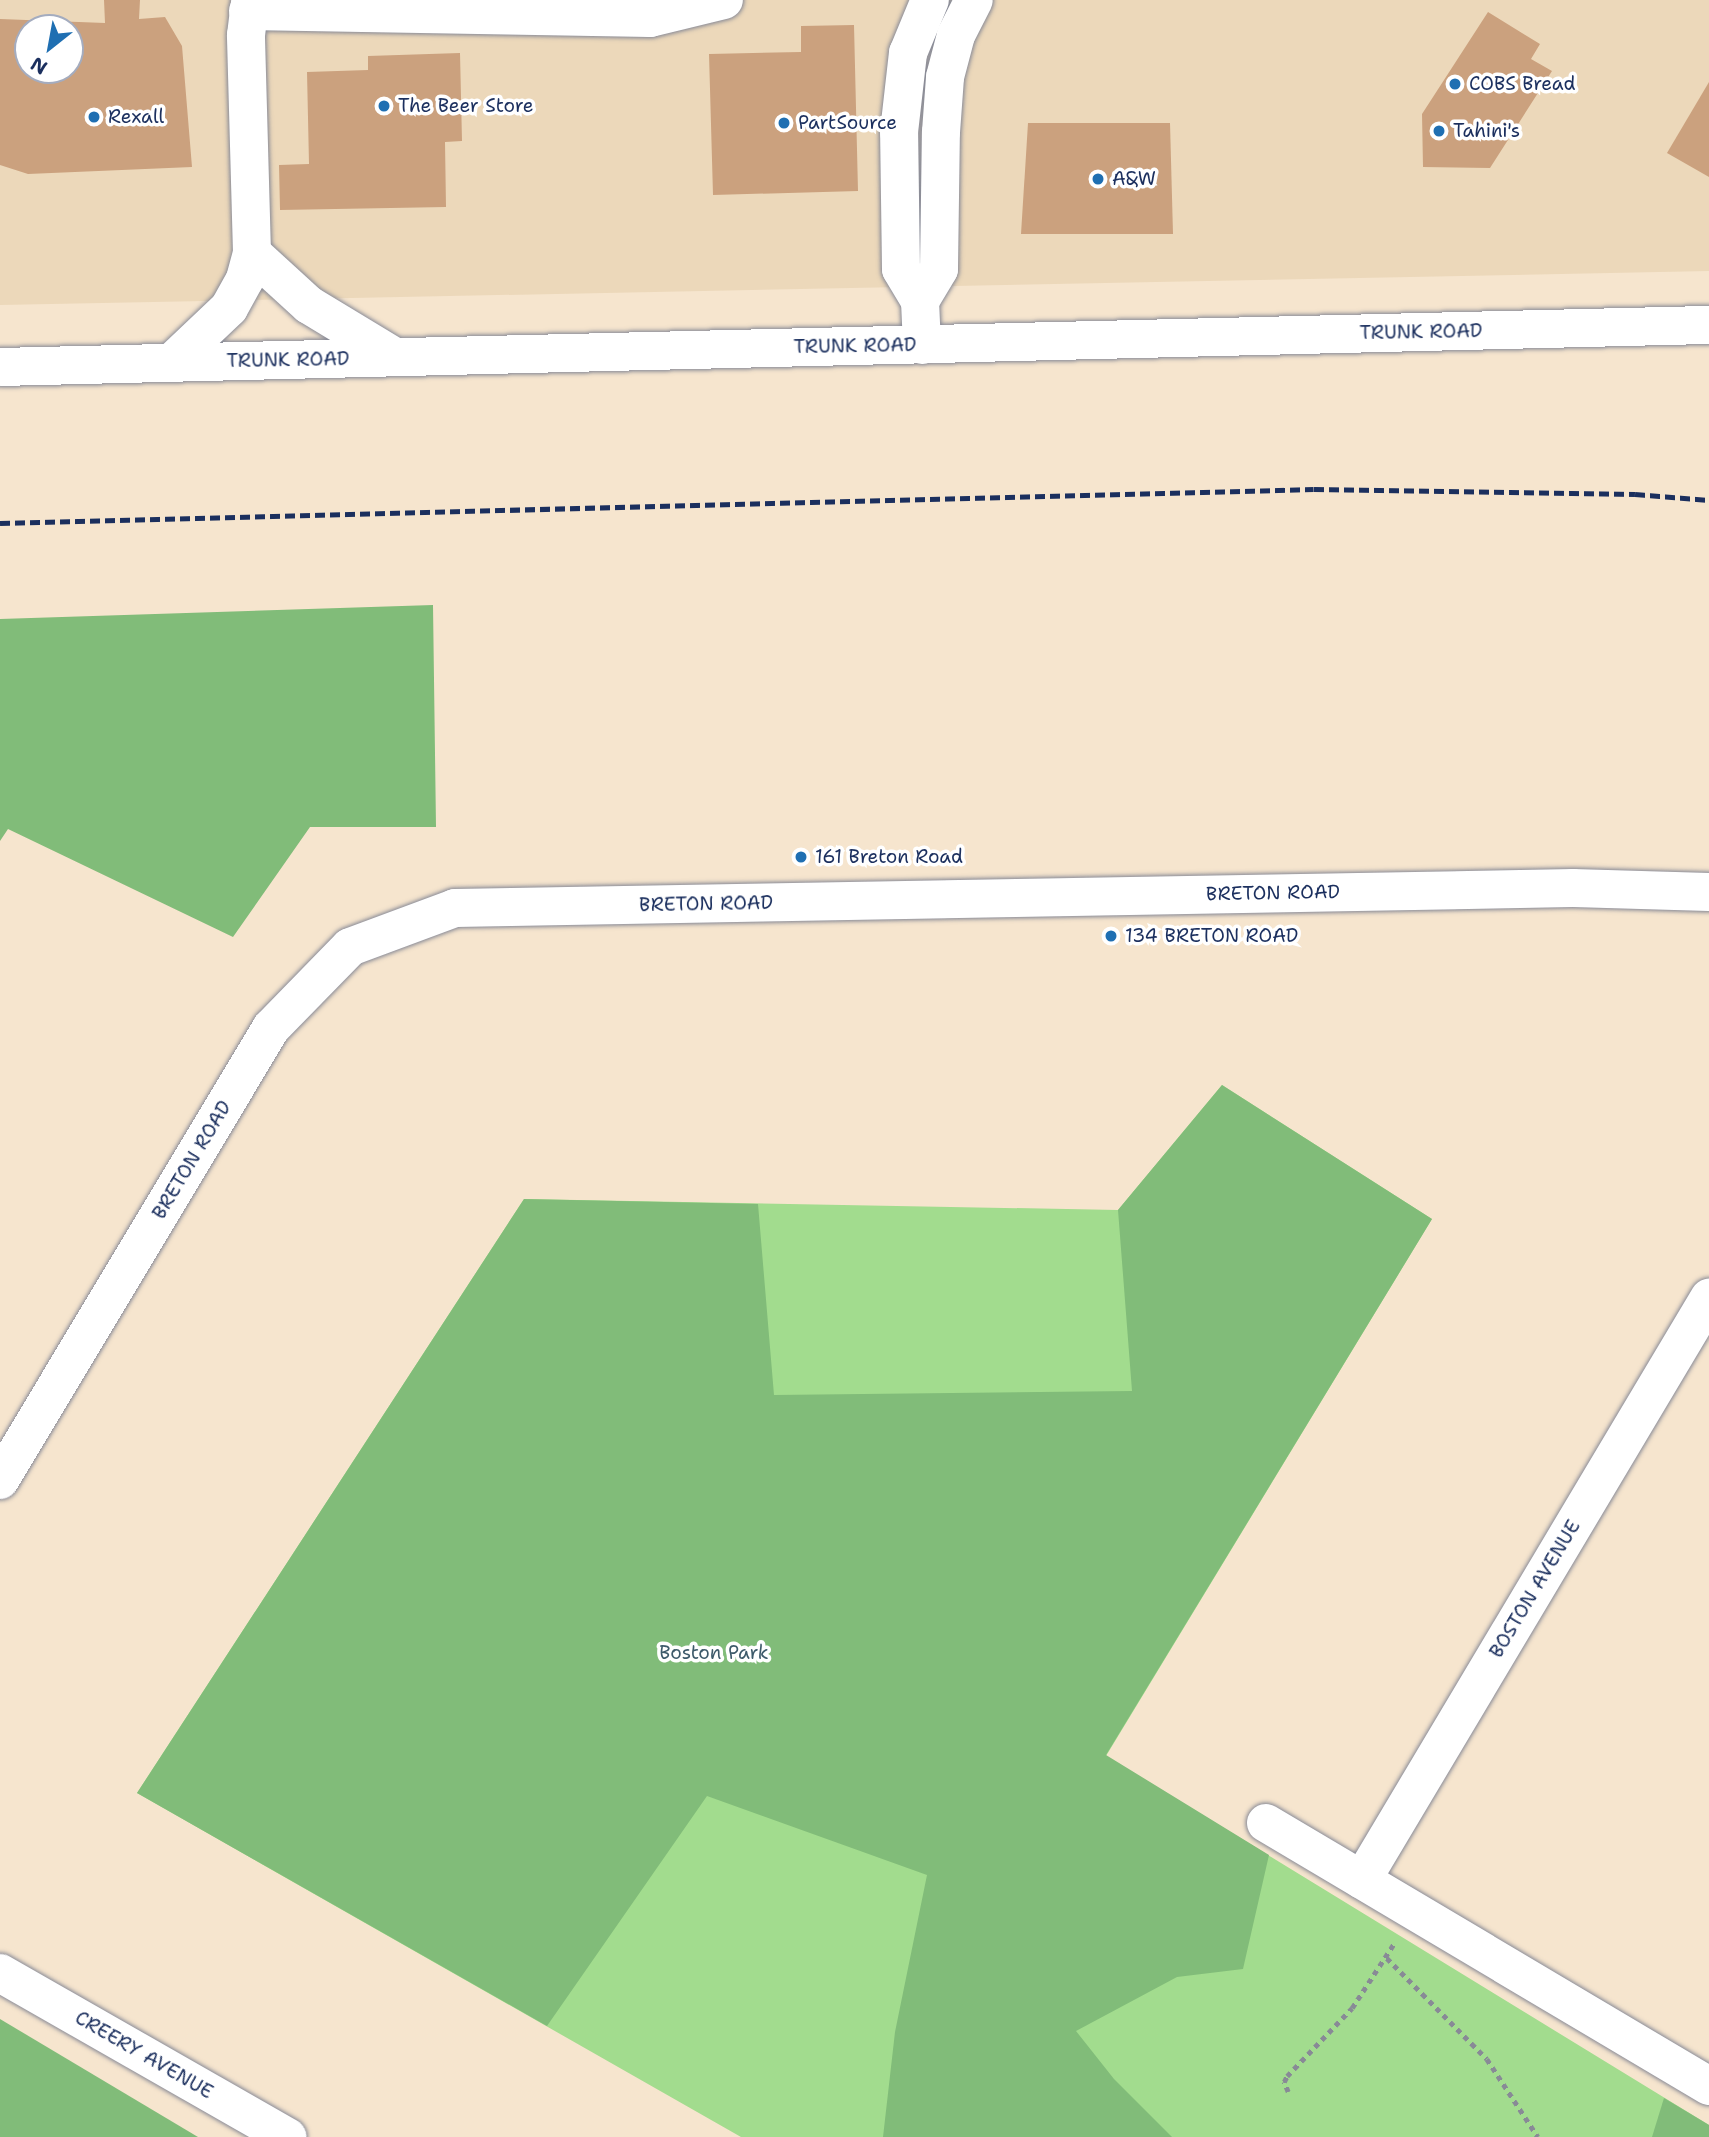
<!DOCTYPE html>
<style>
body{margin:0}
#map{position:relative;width:1709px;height:2137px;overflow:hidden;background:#f6e5ce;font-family:"Shantell Sans",sans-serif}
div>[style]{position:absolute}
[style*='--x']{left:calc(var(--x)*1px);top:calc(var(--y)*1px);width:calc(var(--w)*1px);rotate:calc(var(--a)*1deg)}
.built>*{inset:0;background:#ecd8ba}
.green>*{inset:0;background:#a2dc8e}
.forest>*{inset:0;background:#81bc79}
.building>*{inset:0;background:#cba17e}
.path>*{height:4.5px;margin-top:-2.25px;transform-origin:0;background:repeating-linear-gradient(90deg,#888a96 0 5px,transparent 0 10px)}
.roads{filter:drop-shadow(0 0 2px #888a96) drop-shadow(0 0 2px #888a96)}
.minor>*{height:38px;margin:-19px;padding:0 19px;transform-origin:19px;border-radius:19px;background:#fff}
.major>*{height:38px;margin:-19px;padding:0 19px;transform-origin:19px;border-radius:19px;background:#fff}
.rail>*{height:5px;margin-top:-2.5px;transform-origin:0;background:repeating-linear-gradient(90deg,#1b2f5e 0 10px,transparent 0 15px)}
.dots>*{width:19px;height:19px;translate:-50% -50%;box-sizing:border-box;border:4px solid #fff;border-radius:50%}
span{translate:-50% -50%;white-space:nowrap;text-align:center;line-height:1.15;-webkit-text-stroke:7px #fff;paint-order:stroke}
.poi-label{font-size:19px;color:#1b2f5e}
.left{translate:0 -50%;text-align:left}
.street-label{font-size:19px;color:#1b2f5e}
.park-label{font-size:19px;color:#3d5a6a}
.north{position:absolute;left:14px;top:14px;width:70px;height:70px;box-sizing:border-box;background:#fff;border:2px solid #a4acbf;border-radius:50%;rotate:211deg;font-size:19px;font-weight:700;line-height:28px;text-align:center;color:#1b2f5e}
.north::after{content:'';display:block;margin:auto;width:24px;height:32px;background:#1f6fb2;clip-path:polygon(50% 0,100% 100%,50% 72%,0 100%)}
</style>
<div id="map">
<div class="built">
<i style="clip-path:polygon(evenodd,0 0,1709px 0,1709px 271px,0 305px,0 0,28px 28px,70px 28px,70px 70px,28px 70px,28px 28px)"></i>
</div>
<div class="green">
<i style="clip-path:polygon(1222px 1085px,1432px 1219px,1106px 1756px,1709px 2125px,1709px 2137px,741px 2137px,137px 1793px,524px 1199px,1118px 1210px)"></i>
</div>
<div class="forest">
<i style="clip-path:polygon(433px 605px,436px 827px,310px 827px,233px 937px,8px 829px,0 841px,0 619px)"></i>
<i style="clip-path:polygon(1222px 1085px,1432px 1219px,1106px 1755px,1269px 1855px,1243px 1969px,1177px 1977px,1076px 2031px,1114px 2079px,1172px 2137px,883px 2137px,895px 2032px,927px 1875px,707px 1796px,547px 2026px,137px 1793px,524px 1199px,758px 1204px,774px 1395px,1132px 1391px,1118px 1210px)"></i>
<i style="clip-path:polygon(0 2019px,198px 2137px,0 2137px)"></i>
<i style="clip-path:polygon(1664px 2098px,1709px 2125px,1709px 2137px,1652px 2137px)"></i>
</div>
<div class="building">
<i style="clip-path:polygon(evenodd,104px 0,140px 0,139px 19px,165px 17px,182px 46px,192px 167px,28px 174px,0 165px,0 19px,105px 23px,104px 0,28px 28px,70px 28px,70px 70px,28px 70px,28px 28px)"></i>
<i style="clip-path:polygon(1488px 12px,1540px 44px,1531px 59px,1552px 71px,1490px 168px,1423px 167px,1422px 114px)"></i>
<i style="clip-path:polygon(854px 25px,858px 191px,713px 195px,709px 54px,801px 52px,801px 26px)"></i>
<i style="clip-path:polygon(460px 53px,462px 141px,445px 142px,446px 207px,280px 210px,279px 165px,309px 164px,307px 72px,368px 70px,368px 56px)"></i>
<i style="clip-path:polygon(1709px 82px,1709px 177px,1667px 153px)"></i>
<i style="clip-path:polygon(1028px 123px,1170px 123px,1173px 234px,1021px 234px)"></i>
</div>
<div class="path">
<i style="--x:1387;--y:1958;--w:142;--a:45.3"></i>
<i style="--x:1487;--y:2059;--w:93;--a:56.8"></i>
<i style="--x:1288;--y:2092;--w:11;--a:-112"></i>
<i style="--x:1284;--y:2082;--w:7;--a:-63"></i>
<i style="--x:1287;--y:2076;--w:94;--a:-46.3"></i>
<i style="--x:1352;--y:2008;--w:79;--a:-56.9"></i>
</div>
<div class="roads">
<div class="minor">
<i style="--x:248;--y:11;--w:402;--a:1"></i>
<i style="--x:650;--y:18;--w:76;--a:-13.7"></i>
<i style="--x:252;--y:253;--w:77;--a:42.4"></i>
<i style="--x:309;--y:305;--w:100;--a:31.2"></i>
<i style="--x:920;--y:301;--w:37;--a:-59"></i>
<i style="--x:939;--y:269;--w:137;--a:-89.2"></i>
<i style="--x:941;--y:132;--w:55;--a:-85.8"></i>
<i style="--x:945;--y:77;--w:43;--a:-75.3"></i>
<i style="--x:956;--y:35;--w:39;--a:-63"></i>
<i style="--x:922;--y:345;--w:44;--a:-92.6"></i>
<i style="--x:920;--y:301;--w:37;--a:-121"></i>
<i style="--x:901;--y:269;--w:137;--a:-90.8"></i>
<i style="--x:899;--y:132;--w:80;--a:-83.5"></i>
<i style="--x:908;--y:53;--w:57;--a:-67.5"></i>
<i style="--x:171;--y:363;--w:80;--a:-43.5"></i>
<i style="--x:229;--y:308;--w:33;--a:-61"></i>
<i style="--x:245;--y:279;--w:27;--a:-75"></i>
<i style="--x:252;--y:253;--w:218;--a:-91.6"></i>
<i style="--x:246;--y:35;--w:35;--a:-83"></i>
<i style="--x:0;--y:1480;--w:527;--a:-59.05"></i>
<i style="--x:271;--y:1028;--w:113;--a:-45.7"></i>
<i style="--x:350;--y:947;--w:112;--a:-20.4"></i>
<i style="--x:455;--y:908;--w:1118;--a:-1.02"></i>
<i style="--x:1573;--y:888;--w:136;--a:1.7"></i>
<i style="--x:1266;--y:1823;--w:515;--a:30.7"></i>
<i style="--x:1362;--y:1880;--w:678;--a:-59.2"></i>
<i style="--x:0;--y:1973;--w:331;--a:29.7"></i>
</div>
<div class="major">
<i style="--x:0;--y:367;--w:1710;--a:-1.41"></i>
</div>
</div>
<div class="rail">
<i style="--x:0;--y:523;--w:1314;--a:-1.48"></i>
<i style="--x:1314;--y:489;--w:321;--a:0.9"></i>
<i style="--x:1635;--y:494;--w:74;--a:4.6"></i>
</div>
<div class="dots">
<i style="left:1455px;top:84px;background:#1f6fb2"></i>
<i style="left:384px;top:106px;background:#1f6fb2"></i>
<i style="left:94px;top:117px;background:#1f6fb2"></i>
<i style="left:784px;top:123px;background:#1f6fb2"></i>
<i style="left:1439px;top:131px;background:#1f6fb2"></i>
<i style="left:1098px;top:179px;background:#1f6fb2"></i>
<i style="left:801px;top:857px;background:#1f6fb2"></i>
<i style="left:1111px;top:936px;background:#1f6fb2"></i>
</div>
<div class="poi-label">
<span class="left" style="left:1469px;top:84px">COBS Bread</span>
<span class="left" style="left:398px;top:106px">The Beer Store</span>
<span class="left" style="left:108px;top:117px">Rexall</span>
<span class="left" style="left:798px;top:123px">PartSource</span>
<span class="left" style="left:1453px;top:131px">Tahini's</span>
<span class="left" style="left:1112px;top:179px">A&amp;W</span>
<span class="left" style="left:815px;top:857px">161 Breton Road</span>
<span class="left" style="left:1125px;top:936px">134 BRETON ROAD</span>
</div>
<div class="street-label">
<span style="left:1421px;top:332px;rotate:-1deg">TRUNK ROAD</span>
<span style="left:855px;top:346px;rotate:-1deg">TRUNK ROAD</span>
<span style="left:288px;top:360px;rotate:-1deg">TRUNK ROAD</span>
<span style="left:1273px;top:893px;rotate:-1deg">BRETON ROAD</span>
<span style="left:706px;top:904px;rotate:-1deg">BRETON ROAD</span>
<span style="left:192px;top:1160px;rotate:-59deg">BRETON ROAD</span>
<span style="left:1535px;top:1589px;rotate:-59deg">BOSTON AVENUE</span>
<span style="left:144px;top:2055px;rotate:30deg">CREERY AVENUE</span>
</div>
<div class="park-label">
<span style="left:714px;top:1653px">Boston Park</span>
</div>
<div class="north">N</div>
</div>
